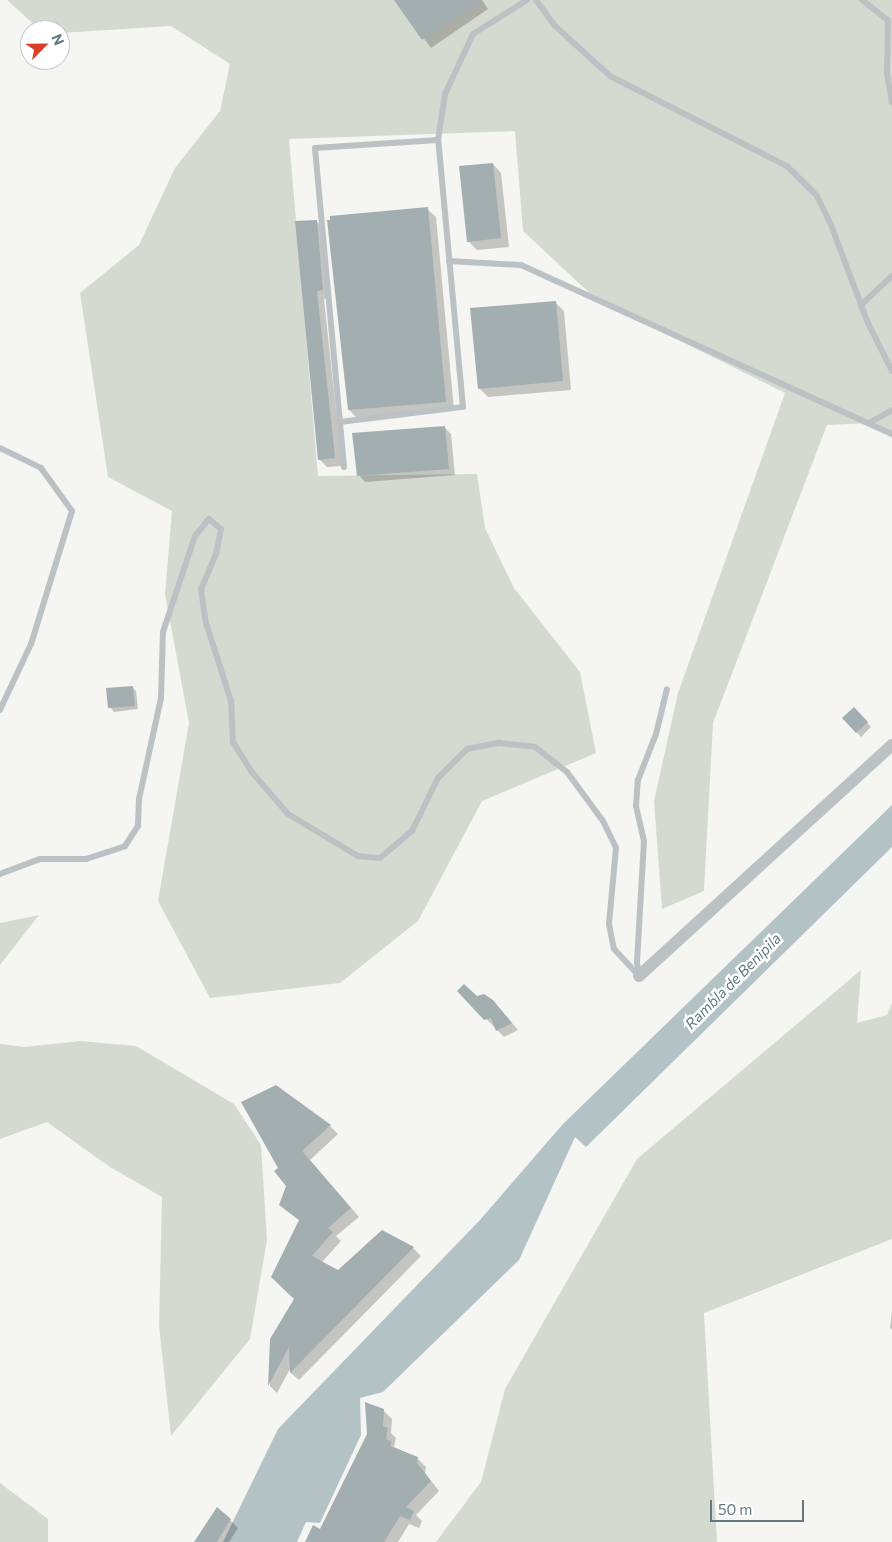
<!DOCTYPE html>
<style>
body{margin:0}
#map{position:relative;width:892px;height:1542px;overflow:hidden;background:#f5f5f2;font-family:Commissioner,sans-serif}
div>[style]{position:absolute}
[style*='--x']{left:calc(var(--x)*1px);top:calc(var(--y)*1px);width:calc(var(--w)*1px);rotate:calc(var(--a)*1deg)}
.green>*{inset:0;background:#d5dad1}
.water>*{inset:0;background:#b3c3c5}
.shadow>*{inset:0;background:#0003}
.building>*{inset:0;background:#a3aeb1}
.lane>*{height:6px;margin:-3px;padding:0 3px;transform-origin:3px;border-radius:3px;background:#bcc2c4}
.street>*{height:12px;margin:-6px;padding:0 6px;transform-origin:6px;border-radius:6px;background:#bcc2c4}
span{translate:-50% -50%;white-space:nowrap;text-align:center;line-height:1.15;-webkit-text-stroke:5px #fff;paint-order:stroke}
.water-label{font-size:15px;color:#617b7f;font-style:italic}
.north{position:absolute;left:20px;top:20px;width:50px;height:50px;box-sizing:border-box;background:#fff;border:1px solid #c1c9cd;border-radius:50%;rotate:67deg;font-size:14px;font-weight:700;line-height:20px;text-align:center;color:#657982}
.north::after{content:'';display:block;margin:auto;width:18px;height:22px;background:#dd3e2a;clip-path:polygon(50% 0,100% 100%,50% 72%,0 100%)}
.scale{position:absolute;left:710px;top:1500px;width:94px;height:22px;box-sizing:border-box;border:2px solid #657982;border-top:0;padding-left:6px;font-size:15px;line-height:18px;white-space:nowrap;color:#657982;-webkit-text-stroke:4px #fff;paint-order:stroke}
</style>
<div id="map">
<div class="green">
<i style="clip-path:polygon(7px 0,892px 0,892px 434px,869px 423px,827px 425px,713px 723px,704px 891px,662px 909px,654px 801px,678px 693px,785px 393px,596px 299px,523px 231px,515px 131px,289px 139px,318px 476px,477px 474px,485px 528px,514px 588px,580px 672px,596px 753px,482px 801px,418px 921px,340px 983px,210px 998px,158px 901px,189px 723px,165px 594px,172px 511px,108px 477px,80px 293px,139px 245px,175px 168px,220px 111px,230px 64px,171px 26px,60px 33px,60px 30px,40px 30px)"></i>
<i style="clip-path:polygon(39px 915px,0 965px,0 923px)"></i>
<i style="clip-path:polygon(861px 970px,857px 1023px,887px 1015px,892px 1003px,892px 1239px,704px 1313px,717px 1542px,436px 1542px,481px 1482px,505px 1389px,637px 1159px)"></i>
<i style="clip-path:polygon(80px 1041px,136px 1046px,234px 1104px,261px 1145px,267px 1240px,250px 1339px,171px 1436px,159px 1326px,162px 1197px,110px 1167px,47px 1122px,0 1139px,0 1044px,25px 1047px)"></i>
<i style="clip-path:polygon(0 1483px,48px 1519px,48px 1542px,0 1542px)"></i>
</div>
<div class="water">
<i style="clip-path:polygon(892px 805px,892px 847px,586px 1147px,575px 1137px,519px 1260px,383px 1392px,360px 1398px,361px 1435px,320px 1523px,306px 1522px,297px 1542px,223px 1542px,278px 1429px,480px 1220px,563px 1124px)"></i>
</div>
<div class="shadow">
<i style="clip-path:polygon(395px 0,482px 0,488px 9px,431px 48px)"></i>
<i style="clip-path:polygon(493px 164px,501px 173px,509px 247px,477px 250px,468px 241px)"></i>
<i style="clip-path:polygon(427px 209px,436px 217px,454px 410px,358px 419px,349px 410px,328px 221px)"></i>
<i style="clip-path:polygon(316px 221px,324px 229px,330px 298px,324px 299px,342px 466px,327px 467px,319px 459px,296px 222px)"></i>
<i style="clip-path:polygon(555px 302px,564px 311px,571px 390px,488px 397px,479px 388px)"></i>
<i style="clip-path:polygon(444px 427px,451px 434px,455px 475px,365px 482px,359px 475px)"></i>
<i style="clip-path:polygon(132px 687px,136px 691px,138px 709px,114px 712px,110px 707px)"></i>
<i style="clip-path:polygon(854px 708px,871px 727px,861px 737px,844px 718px)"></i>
<i style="clip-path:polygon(459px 991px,499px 1008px,518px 1030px,504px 1037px)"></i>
<i style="clip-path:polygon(330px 1126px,338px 1134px,310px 1160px,359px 1217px,336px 1236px,341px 1241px,322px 1262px,338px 1271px,413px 1248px,421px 1256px,299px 1380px,291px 1373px,291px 1367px,277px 1393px,270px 1386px,271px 1340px,295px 1299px,300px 1221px,281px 1205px,287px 1186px,276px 1171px)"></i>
<i style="clip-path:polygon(892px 1311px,892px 1330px,890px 1328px)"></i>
<i style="clip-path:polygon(383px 1410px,392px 1419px,391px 1433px,396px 1438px,394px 1447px,417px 1458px,426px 1467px,425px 1473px,439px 1491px,416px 1515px,422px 1521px,419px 1528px,409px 1524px,398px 1542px,306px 1542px,321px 1531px)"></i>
<i style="clip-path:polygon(230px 1520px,238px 1528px,229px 1542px,196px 1542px)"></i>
</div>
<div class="building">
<i style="clip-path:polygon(394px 0,480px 0,422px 40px)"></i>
<i style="clip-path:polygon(493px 163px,501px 238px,467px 242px,459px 166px)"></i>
<i style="clip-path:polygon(428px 207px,446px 402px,348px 410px,327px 220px,330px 220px,330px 216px)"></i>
<i style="clip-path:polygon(317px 220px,323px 290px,317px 291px,335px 458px,318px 460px,295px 221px)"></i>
<i style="clip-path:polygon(556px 301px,563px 381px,478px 389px,470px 308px)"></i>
<i style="clip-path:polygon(445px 426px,449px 469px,357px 476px,352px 433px)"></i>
<i style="clip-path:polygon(133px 686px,135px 706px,108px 708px,106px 688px)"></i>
<i style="clip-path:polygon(854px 707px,868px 722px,856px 733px,842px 718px)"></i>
<i style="clip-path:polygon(464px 984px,477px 996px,484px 994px,493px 1000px,512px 1023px,496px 1031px,491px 1018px,484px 1020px,457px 991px)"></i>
<i style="clip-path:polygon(276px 1085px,331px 1125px,302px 1151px,351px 1208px,328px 1228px,333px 1232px,312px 1256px,338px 1270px,382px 1230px,414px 1247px,290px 1373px,289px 1347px,268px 1386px,270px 1339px,294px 1299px,271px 1277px,299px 1220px,279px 1205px,286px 1186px,274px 1171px,278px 1168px,241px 1102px)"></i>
<i style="clip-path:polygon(365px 1402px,384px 1409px,383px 1426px,388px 1428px,386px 1439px,392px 1442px,390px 1446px,418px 1457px,417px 1463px,431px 1481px,406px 1507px,414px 1511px,410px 1520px,400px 1516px,384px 1542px,305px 1542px,313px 1525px,320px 1529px,367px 1434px)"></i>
<i style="clip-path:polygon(217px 1507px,231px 1519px,217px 1542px,194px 1542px)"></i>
</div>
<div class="lane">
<i style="--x:536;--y:0;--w:31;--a:54"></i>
<i style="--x:554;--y:25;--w:76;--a:42.3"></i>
<i style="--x:610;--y:76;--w:199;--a:27"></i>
<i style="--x:787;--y:166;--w:42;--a:45"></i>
<i style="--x:817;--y:196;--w:32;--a:64"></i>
<i style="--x:831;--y:225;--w:103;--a:69.4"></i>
<i style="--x:867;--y:321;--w:56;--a:63.4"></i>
<i style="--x:862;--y:0;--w:33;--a:38"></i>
<i style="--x:888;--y:20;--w:54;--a:91.1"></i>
<i style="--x:887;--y:74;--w:29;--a:80"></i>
<i style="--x:449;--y:261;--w:72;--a:3.2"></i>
<i style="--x:521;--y:265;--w:408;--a:24.5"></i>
<i style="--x:861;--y:305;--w:42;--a:-43.1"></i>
<i style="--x:340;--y:422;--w:124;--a:-7"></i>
<i style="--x:463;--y:407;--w:268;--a:-95.3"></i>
<i style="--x:438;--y:140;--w:47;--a:-81.3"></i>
<i style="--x:445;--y:94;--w:66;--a:-65"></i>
<i style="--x:473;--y:34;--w:64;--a:-32.2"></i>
<i style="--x:869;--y:423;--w:26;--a:-29"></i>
<i style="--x:0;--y:448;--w:46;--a:26"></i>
<i style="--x:41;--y:468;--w:53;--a:54.2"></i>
<i style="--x:72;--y:511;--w:139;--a:107.1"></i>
<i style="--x:31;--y:644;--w:73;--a:115.2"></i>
<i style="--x:344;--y:467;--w:320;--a:-95.2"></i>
<i style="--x:315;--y:148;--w:123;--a:-3.7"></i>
<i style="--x:0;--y:874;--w:43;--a:-20.6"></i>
<i style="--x:40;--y:859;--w:46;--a:0"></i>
<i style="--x:86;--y:859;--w:23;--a:-18"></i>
<i style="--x:108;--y:852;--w:18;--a:-19"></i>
<i style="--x:125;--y:846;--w:24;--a:-57"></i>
<i style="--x:138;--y:826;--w:27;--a:-88"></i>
<i style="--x:139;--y:799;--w:103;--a:-77.7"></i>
<i style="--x:161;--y:698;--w:66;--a:-88.3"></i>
<i style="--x:163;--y:632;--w:101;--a:-71.6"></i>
<i style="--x:195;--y:536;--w:22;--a:-51"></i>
<i style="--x:209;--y:519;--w:16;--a:40"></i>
<i style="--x:221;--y:529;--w:25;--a:101"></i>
<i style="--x:216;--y:554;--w:38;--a:113"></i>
<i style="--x:201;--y:589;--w:34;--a:82"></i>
<i style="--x:206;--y:623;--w:82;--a:72.2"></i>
<i style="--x:231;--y:701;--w:41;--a:87.2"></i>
<i style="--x:233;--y:742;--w:34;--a:58"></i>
<i style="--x:251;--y:771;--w:57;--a:49.3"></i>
<i style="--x:288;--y:814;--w:82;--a:31"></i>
<i style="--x:358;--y:856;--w:22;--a:5"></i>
<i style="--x:380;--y:858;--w:42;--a:-40.2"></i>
<i style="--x:412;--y:831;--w:59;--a:-63.9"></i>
<i style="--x:438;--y:778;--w:41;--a:-45"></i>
<i style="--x:467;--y:749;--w:33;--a:-11"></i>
<i style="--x:499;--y:743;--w:36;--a:6"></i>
<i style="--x:535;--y:747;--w:41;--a:38"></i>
<i style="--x:567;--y:772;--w:61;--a:53.7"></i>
<i style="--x:603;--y:821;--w:30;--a:64"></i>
<i style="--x:616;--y:848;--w:76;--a:95.3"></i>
<i style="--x:609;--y:924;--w:25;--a:79"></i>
<i style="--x:614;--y:949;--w:37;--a:47"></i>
<i style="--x:639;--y:975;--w:13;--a:-99"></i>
<i style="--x:637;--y:962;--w:121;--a:-86.7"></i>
<i style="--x:644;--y:841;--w:36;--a:-103"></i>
<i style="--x:636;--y:806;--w:26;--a:-86"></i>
<i style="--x:638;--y:780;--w:49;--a:-68.6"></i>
<i style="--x:656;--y:734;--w:46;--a:-76.3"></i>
</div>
<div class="street">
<i style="--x:639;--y:976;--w:343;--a:-42.4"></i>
</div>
<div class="water-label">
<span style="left:733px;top:981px;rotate:-45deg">Rambla de Benipila</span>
</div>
<div class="north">N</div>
<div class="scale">50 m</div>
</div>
